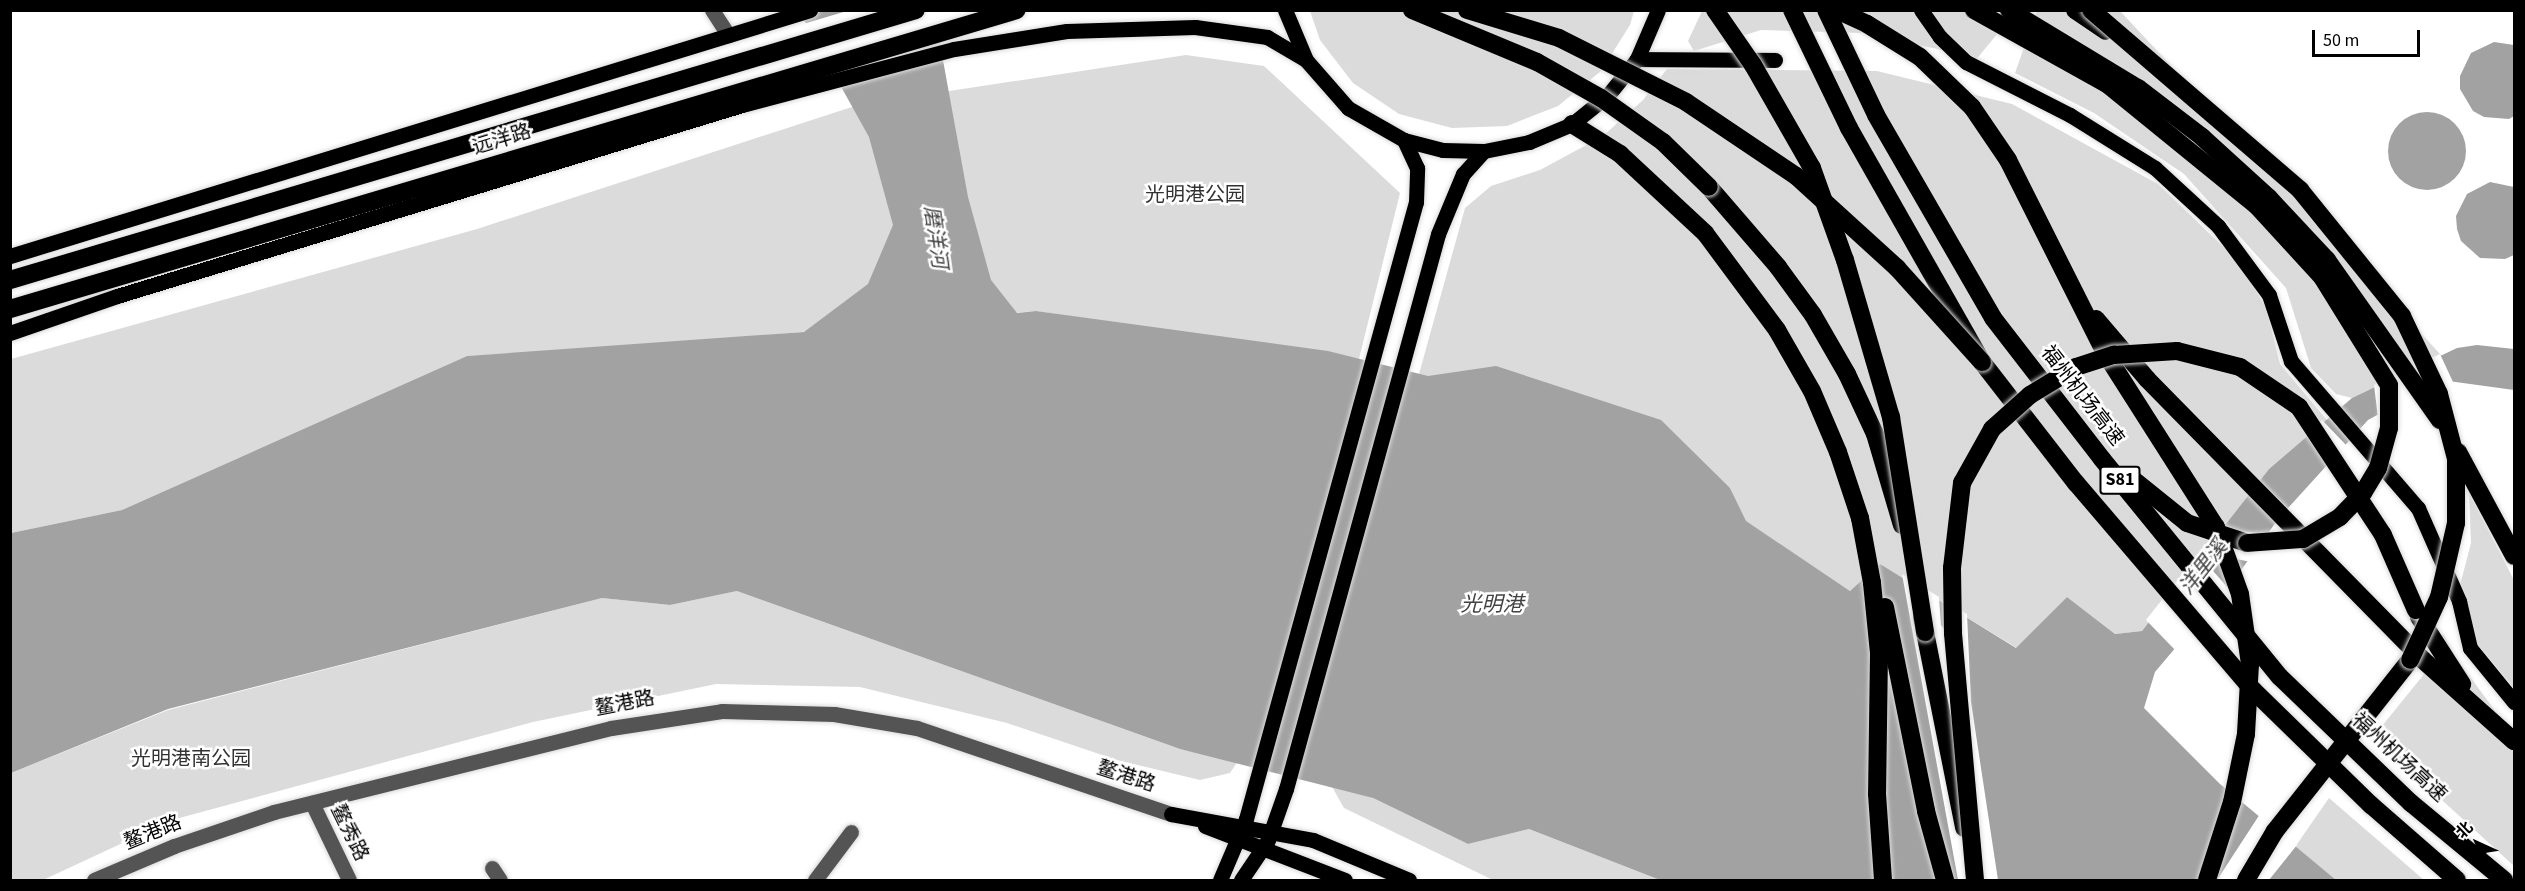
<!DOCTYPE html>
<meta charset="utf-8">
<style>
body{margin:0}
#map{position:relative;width:2525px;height:891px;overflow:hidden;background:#fff;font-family:"Source Sans 3","Noto Sans SC",sans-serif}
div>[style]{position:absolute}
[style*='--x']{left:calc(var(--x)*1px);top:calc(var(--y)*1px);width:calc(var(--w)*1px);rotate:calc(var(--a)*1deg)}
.green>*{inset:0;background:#dbdbdb}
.water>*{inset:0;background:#a2a2a2}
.round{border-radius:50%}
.pier>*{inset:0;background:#fff}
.roads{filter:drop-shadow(0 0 2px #dbdbdb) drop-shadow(0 0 2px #dbdbdb)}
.minor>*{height:15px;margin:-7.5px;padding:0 7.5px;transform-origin:7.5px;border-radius:7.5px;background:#545454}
.major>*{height:15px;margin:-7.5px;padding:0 7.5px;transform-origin:7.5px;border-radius:7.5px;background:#000}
.highway>*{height:18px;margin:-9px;padding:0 9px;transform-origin:9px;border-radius:9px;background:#000}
.bridges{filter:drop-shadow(0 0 2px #dbdbdb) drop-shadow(0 0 2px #dbdbdb)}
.highway-bridge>*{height:18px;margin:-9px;padding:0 9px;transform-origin:9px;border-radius:9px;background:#000}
span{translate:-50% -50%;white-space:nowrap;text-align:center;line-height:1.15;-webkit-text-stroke:5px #fff;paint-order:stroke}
.shield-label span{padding:2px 4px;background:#fff;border:2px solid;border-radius:4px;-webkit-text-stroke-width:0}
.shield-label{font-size:18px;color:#000;font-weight:700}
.street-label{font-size:20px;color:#000}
.park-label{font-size:20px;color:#323232}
.water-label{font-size:21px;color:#434343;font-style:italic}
.frame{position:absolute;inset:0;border:12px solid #000;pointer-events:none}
.north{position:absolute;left:2447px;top:813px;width:60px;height:60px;-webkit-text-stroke:4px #fff;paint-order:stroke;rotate:316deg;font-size:16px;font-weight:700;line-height:24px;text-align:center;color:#000}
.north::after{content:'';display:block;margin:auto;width:21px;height:27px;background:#000;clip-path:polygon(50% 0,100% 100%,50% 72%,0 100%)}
.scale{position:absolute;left:2312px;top:30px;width:108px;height:27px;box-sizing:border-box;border:3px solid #000;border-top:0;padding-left:8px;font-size:18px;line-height:21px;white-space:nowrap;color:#000;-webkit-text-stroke:4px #fff;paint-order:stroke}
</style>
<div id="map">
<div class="green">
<i style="clip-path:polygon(1310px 11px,1634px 11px,1630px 25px,1601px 71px,1558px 106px,1507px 126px,1452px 128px,1399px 114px,1353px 83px,1320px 40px)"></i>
<i style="clip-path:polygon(1702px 11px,2016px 11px,1975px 61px,1961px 54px,1862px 33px,1761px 30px,1694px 51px,1688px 41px)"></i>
<i style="clip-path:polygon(2037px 11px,2120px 11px,2442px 356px,2352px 398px,2336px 394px,2311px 368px,2286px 288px,2184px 174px,2094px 113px,2015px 73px)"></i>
<i style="clip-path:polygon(1186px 55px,1264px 66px,1400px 193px,1359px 359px,1036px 311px,645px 346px,467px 356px,122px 510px,11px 533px,11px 359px,477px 229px,858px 105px)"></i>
<i style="clip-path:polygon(1667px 69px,1877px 71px,2012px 104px,2158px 184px,2239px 262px,2266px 308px,2280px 364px,2327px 420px,2269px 469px,2142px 631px,2115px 634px,2067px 597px,2017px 648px,1881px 565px,1850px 591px,1745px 521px,1730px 488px,1419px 374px,1465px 208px,1491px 186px,1540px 170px,1603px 136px,1643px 100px)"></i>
<i style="clip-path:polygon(2469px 493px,2514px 580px,2514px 688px,2474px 640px,2458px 593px,2471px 543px)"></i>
<i style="clip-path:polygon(737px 591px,1180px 749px,1238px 761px,1230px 773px,1200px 780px,1117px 760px,1007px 723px,860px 687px,716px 684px,533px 722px,172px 820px,43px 880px,11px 880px,11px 773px,168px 710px,602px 598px,670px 605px)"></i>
<i style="clip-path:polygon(2443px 633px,2455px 656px,2514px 737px,2514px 866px,2373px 737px,2425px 673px)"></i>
<i style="clip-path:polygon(1331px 785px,1373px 798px,1468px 844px,1529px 829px,1660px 880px,1493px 880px,1344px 808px)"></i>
<i style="clip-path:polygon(2329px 798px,2424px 880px,2336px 880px,2295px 847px)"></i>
</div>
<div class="water">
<i style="clip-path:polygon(799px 11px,934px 11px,968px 197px,991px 280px,1017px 313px,1036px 311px,1328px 351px,1428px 376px,1496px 366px,1661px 420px,1730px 488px,1746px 521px,1850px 591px,1880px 564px,2016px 648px,2067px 597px,2115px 634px,2142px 631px,2269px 469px,2352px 398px,2457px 348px,2477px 345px,2514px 349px,2514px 390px,2441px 380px,2368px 420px,2279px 518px,2241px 570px,2155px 672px,2144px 708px,2220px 784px,2336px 880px,1660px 880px,1529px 829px,1468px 844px,1373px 798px,1180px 749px,737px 591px,670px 605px,602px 598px,168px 709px,11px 773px,11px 533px,122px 510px,467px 356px,804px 332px,868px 284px,893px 225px,869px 137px)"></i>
<i style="clip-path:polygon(2494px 42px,2514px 45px,2514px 116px,2509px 119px,2484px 117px,2473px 111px,2460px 89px,2460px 76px,2471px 53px)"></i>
<i class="round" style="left:2388px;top:112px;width:78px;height:78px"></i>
<i style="clip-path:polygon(2490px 182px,2514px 187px,2514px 255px,2505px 259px,2480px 258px,2461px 241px,2457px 229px,2456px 216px,2467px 194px)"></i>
</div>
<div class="pier">
<i style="clip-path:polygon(937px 10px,942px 39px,830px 72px,803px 24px,847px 11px)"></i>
<i style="clip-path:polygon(2440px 354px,2453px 382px,2442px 383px,2378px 418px,2374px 385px)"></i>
<i style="clip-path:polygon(2322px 420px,2347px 446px,2334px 461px,2310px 430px)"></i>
<i style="clip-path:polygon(2222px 524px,2235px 531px,2271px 534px,2251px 562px,2216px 555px,2203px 548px)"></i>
<i style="clip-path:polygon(2198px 554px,2229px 589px,2177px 652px,2146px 620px)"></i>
<i style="clip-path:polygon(1902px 574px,1939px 597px,1941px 625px,1945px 630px,1946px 601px,1967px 614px,1971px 702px,1998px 880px,1958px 880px)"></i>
<i style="clip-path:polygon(2260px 814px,2297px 845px,2269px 880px,2217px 880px)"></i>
</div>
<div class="roads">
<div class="minor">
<i style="--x:712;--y:10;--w:30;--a:57"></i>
<i style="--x:312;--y:803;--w:85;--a:64.3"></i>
<i style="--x:492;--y:868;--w:14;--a:56"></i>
<i style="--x:94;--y:880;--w:87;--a:-23"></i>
<i style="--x:174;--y:846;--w:106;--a:-18.8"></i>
<i style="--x:274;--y:812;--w:347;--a:-14"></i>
<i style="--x:611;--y:728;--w:112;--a:-8.7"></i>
<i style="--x:722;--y:711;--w:112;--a:1.5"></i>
<i style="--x:834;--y:714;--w:84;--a:9.6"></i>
<i style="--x:917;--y:728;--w:268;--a:18.7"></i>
<i style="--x:815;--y:880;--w:60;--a:-53.1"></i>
</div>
<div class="major">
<i style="--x:1285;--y:10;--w:54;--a:67.2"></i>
<i style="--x:1306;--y:60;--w:64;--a:48.8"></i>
<i style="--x:1348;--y:108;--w:64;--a:29.7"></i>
<i style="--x:1404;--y:140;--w:40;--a:14.4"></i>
<i style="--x:1443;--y:150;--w:41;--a:1.4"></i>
<i style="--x:1484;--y:151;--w:46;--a:-11.3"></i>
<i style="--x:1529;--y:142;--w:47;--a:-22.7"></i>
<i style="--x:1572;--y:124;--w:46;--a:-38.9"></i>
<i style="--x:1608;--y:95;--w:46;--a:-51.1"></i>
<i style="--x:1637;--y:59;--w:53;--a:-66.8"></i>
<i style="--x:1921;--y:10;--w:33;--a:55"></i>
<i style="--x:1940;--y:37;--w:36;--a:44"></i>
<i style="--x:1966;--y:62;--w:117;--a:27"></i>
<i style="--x:2070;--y:115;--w:100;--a:31.9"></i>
<i style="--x:2155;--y:168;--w:86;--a:42.6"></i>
<i style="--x:2218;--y:226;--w:86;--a:53.5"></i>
<i style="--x:2269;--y:295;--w:70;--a:71.6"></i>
<i style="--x:2291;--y:361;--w:194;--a:49.2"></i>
<i style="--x:2418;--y:508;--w:102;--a:66.2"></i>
<i style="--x:2459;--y:601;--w:48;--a:76.8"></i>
<i style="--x:2470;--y:648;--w:70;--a:50.8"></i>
<i style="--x:1637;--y:59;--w:138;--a:0.4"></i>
<i style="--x:10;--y:256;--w:837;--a:-17.09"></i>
<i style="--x:10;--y:333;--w:113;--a:-19.1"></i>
<i style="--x:117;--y:296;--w:654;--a:-16.99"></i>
<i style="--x:742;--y:105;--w:219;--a:-14.8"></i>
<i style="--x:954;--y:49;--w:114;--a:-9.1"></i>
<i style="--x:1067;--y:31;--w:128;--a:-1.8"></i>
<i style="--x:1195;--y:27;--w:73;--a:7.9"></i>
<i style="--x:1267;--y:37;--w:45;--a:30.5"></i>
<i style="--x:1171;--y:814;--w:144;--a:10.4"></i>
<i style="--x:1313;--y:840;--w:104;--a:22.6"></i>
<i style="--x:1205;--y:826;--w:150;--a:21.1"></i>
<i style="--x:1220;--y:880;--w:66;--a:-66.9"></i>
<i style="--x:1246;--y:819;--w:640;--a:-74.6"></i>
<i style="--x:1416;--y:202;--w:34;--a:-88"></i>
<i style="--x:1417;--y:168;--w:31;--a:-115"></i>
<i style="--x:1241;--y:880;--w:48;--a:-56"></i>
<i style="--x:1268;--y:840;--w:54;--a:-70.6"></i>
<i style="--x:1286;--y:789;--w:575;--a:-74.68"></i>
<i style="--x:1438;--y:234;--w:65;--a:-67.4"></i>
<i style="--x:1463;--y:174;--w:31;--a:-48"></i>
</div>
<div class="highway">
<i style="--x:1792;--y:10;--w:131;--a:64.2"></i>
<i style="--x:1849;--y:128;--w:269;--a:60.4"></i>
<i style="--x:1982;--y:362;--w:153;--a:52.2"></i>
<i style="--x:2076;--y:483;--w:272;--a:49.5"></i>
<i style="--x:2253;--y:690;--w:165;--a:44.3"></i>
<i style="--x:2371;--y:805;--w:114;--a:41.1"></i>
<i style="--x:1826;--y:10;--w:116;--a:64.5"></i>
<i style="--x:1876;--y:115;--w:234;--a:60"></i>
<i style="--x:1993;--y:318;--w:178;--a:52.3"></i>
<i style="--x:2102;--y:459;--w:281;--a:50.8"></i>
<i style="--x:2280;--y:677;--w:182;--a:43.9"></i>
<i style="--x:2411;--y:803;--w:121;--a:39.6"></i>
<i style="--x:1837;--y:10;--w:33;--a:25"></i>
<i style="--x:1867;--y:24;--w:62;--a:31.9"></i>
<i style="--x:1920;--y:57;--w:72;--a:43.9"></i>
<i style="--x:1972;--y:107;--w:64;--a:55.8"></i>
<i style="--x:2008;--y:160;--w:216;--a:63.3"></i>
<i style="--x:2105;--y:353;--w:206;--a:57.5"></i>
<i style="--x:2216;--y:527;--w:71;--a:70.3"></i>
<i style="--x:2240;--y:594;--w:71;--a:81.9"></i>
<i style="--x:2250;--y:664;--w:70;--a:93.3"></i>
<i style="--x:2246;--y:734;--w:69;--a:101.6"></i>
<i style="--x:2232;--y:802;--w:82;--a:107.8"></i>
<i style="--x:2075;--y:10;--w:37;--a:34"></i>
<i style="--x:1572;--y:124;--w:57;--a:32"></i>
<i style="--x:1620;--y:154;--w:116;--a:42.9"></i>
<i style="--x:1705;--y:233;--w:121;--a:53.4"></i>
<i style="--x:1777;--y:330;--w:70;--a:60.2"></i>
<i style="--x:1812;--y:391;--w:66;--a:66.9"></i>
<i style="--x:1838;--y:452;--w:70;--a:71.6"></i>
<i style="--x:1860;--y:518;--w:66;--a:79.5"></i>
<i style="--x:1872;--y:583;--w:70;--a:84.3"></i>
<i style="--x:1879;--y:653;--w:141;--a:90.8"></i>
<i style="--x:1877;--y:794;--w:86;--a:86"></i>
<i style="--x:1709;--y:187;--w:106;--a:49.2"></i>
<i style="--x:1778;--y:267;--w:59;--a:53.9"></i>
<i style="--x:1813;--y:315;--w:68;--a:60"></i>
<i style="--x:1847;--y:374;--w:66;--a:65"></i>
<i style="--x:1875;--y:434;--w:95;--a:73.5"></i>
<i style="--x:10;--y:280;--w:945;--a:-16.59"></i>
<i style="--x:10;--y:309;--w:1050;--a:-16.54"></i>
<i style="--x:2096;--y:319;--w:79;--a:49.6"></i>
<i style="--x:2147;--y:379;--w:394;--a:45.5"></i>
<i style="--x:2423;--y:660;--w:122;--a:41.7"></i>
<i style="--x:2130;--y:477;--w:73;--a:38.9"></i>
<i style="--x:2187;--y:523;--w:63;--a:18.4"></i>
<i style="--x:1885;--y:607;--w:208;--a:78.6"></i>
<i style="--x:1926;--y:811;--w:72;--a:74.6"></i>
<i style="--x:1922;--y:617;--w:215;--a:78.7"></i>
<i style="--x:2419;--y:617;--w:80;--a:57.3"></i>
<i style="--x:2246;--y:880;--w:57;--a:-59.4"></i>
<i style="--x:2275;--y:831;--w:218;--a:-51.7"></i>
</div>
</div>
<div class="bridges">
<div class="highway-bridge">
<i style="--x:1412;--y:10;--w:135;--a:22.6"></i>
<i style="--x:1537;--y:62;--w:73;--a:29.4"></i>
<i style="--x:1601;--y:98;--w:76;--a:35.4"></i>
<i style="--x:1663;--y:142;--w:64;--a:44.4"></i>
<i style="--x:1467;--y:10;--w:96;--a:16.9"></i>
<i style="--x:1559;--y:38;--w:142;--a:26.7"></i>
<i style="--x:1686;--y:102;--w:133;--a:33.9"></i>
<i style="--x:1796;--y:176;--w:137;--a:42.3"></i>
<i style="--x:1897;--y:268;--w:127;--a:47.9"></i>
<i style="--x:1715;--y:10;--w:67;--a:55.4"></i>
<i style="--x:1753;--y:65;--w:119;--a:60.2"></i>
<i style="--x:1812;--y:168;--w:98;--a:70.3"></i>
<i style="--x:1845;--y:260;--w:164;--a:73.7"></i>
<i style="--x:1891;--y:417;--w:218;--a:81"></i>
<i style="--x:1974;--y:10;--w:152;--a:29.1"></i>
<i style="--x:2107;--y:84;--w:193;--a:39.1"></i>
<i style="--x:2257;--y:206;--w:96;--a:47.5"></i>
<i style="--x:2322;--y:277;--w:127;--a:58.2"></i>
<i style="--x:2389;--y:385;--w:43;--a:90"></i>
<i style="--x:2389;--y:428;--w:41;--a:105.4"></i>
<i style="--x:2378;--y:468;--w:29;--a:121"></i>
<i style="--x:2363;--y:493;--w:33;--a:134"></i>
<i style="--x:2340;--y:517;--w:43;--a:149.3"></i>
<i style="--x:2303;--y:539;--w:56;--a:175.9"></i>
<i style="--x:2009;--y:10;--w:151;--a:31.2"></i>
<i style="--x:2138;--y:88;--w:81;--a:37.4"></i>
<i style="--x:2202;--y:137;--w:91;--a:42.3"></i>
<i style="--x:2269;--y:198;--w:85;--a:46.9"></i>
<i style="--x:2327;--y:260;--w:196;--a:54.8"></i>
<i style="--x:2091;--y:10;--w:276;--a:40.7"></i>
<i style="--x:2300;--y:190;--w:162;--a:51"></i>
<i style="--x:2402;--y:316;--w:86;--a:64.6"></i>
<i style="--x:2439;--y:394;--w:67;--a:75.3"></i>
<i style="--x:2456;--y:459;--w:64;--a:90"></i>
<i style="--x:2456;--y:523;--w:76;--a:102.9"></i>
<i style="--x:2439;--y:597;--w:69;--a:114.7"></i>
<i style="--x:2458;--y:452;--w:118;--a:61.7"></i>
<i style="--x:1975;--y:880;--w:248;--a:-95.1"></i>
<i style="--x:1953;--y:633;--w:65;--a:-90.9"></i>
<i style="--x:1952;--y:568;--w:86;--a:-83.3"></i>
<i style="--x:1962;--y:483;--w:62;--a:-60.9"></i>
<i style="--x:1992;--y:429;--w:51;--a:-41.8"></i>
<i style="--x:2030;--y:395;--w:54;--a:-31.3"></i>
<i style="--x:2076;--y:367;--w:40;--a:-18"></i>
<i style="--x:2114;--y:355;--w:63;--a:-3.6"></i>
<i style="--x:2177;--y:351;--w:65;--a:14.3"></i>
<i style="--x:2240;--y:367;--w:71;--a:34.1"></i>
<i style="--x:2299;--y:407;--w:153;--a:56.7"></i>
<i style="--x:2383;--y:535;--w:82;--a:66.3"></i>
</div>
</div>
<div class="shield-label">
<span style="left:2120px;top:480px">S81</span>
</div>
<div class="street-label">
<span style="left:502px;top:140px;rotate:-17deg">远洋路</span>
<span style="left:2082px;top:396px;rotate:52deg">福州机场高速</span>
<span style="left:625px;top:704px;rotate:-11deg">鳌港路</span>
<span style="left:2399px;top:758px;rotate:43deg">福州机场高速</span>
<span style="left:1126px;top:777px;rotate:18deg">鳌港路</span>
<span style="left:153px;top:833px;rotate:-22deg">鳌港路</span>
<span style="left:349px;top:833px;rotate:64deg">鳌秀路</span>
</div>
<div class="park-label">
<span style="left:1195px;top:195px">光明港公园</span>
<span style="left:191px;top:759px">光明港南公园</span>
</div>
<div class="water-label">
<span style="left:936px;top:237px;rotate:82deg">磨洋河</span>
<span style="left:2203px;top:567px;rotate:-52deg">洋里溪</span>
<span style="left:1492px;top:604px">光明港</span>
</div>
<div class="frame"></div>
<div class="north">北</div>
<div class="scale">50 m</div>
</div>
